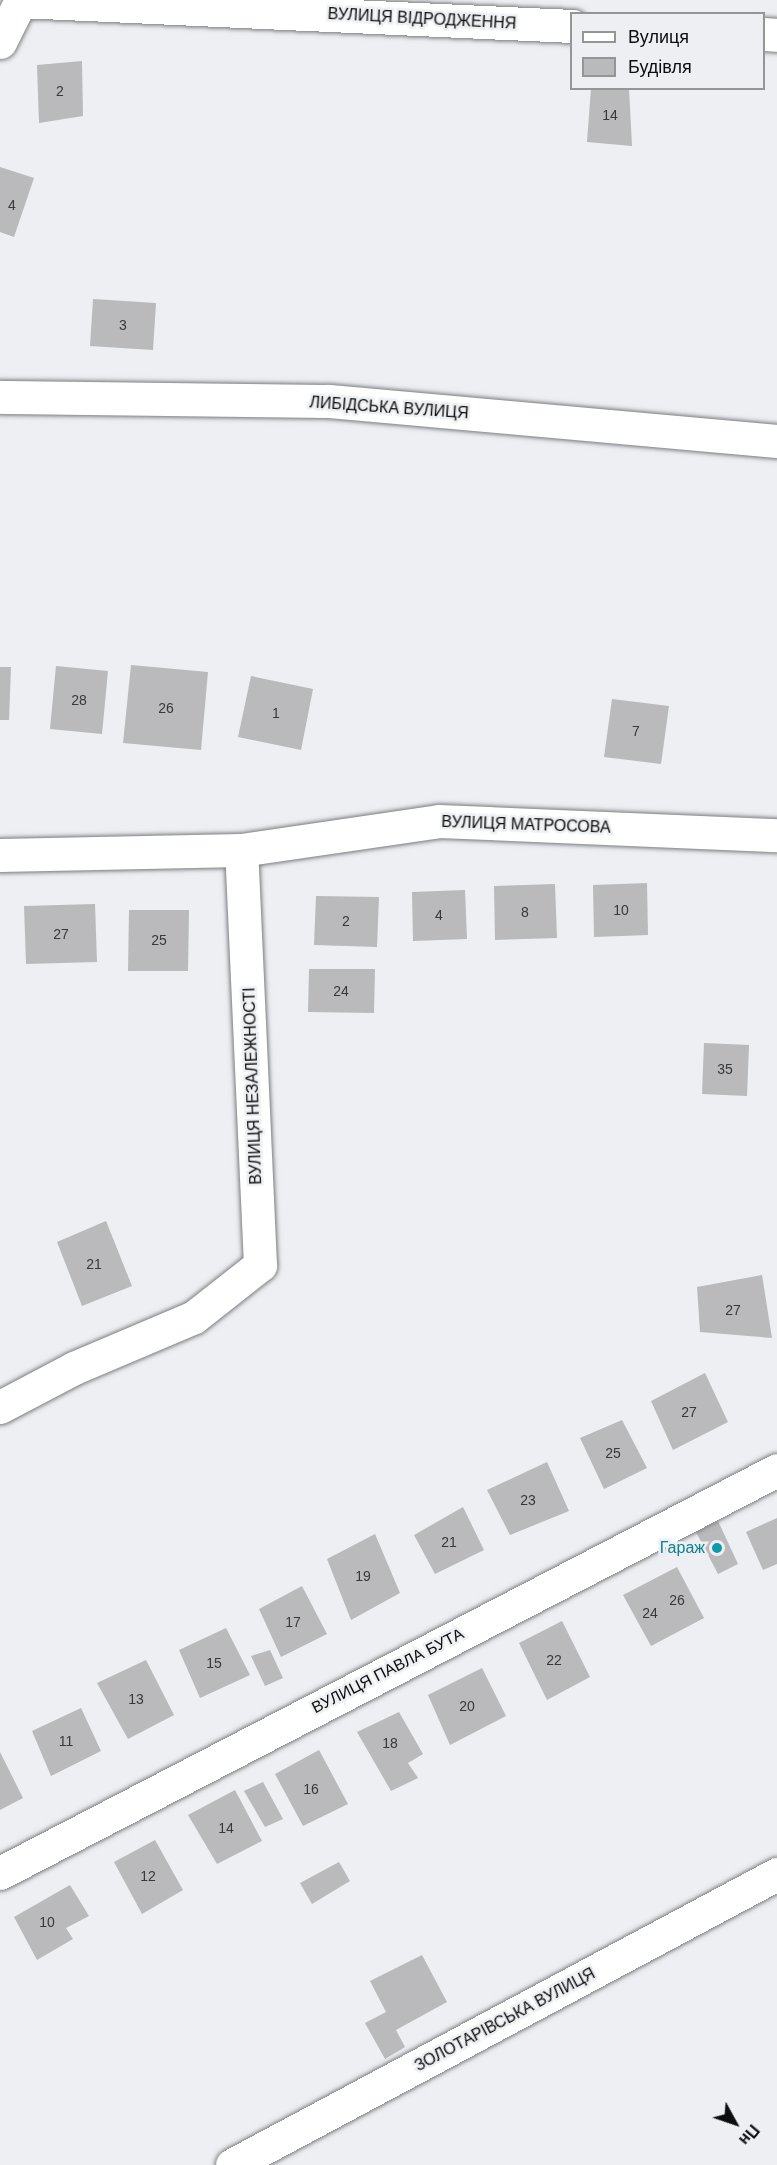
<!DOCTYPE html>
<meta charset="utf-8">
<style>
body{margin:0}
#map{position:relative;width:777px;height:2165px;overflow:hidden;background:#edeff2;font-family:Helvetica,sans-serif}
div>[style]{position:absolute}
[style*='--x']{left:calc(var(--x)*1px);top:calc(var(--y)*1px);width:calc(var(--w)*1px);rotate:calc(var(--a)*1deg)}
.building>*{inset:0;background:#bab9bb}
.roads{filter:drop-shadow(0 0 2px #7c7e80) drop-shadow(0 0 2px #7c7e80)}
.minor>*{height:33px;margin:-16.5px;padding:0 16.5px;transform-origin:16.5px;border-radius:16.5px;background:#fff}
.dots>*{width:16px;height:16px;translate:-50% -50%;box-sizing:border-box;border:3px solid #edeff2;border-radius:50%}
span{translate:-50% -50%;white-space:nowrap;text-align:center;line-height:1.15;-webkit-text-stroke:5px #edeff2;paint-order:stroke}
.number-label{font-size:14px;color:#383839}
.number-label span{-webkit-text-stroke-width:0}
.street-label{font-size:16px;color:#0c0d0e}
.culture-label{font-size:16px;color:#0d838f}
.right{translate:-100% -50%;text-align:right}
.legend{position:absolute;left:570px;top:12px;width:195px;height:78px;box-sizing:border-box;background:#edeff2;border:2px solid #939597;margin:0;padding:8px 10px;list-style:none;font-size:18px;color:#0c0d0e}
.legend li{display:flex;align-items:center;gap:12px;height:30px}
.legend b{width:30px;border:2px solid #939597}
.north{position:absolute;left:705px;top:2093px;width:60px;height:60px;-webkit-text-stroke:4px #edeff2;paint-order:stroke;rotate:130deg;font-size:16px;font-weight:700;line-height:24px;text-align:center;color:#0c0d0e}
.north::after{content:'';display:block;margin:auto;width:21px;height:27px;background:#0c0d0e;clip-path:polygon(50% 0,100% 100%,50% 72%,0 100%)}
</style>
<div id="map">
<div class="building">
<i style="clip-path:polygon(82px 61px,83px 116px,39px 123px,37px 65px)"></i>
<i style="clip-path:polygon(591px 88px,629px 88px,632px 146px,587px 142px)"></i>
<i style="clip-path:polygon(0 167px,34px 178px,14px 237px,0 232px)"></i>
<i style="clip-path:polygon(93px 299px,156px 303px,153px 350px,90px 346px)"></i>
<i style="clip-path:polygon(131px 665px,208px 672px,201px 750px,123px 743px)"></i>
<i style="clip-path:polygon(56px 666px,108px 671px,102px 734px,50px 729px)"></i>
<i style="clip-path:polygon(0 667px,11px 667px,9px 720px,0 720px)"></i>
<i style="clip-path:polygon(251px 676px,313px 689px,301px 750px,238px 737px)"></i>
<i style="clip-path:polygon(612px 699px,669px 706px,661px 764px,604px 757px)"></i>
<i style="clip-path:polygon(647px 883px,648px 935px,594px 937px,593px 885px)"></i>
<i style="clip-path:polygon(555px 884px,557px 938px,495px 940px,494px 886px)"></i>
<i style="clip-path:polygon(465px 890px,467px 939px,413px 941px,412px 892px)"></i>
<i style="clip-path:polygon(316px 896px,379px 897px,377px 947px,314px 945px)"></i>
<i style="clip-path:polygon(95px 904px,97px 962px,26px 964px,24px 906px)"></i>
<i style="clip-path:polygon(129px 910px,189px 910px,188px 971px,128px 971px)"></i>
<i style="clip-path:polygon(309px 969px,375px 969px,374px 1013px,308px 1012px)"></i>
<i style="clip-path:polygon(704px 1043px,749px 1045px,747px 1096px,702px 1094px)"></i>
<i style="clip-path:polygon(106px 1221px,132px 1286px,82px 1306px,57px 1242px)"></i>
<i style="clip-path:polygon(762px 1275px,772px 1338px,700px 1332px,697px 1287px)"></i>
<i style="clip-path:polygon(705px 1373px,728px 1422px,673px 1450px,651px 1401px)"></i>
<i style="clip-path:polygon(622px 1420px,647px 1468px,604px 1489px,580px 1438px)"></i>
<i style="clip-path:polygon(547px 1462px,569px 1511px,510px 1535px,487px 1490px)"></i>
<i style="clip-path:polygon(463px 1507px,484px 1550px,435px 1574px,414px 1535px)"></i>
<i style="clip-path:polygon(777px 1518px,777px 1564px,763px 1570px,746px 1532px)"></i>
<i style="clip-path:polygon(718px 1521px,738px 1564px,718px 1574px,696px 1532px)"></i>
<i style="clip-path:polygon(375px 1534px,400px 1593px,351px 1620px,327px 1559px)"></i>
<i style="clip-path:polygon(677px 1567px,704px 1618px,651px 1646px,623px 1595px)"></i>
<i style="clip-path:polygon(302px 1586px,327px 1634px,281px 1657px,259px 1609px)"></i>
<i style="clip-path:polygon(562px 1621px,590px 1677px,547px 1700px,519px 1643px)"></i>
<i style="clip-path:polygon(226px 1628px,250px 1675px,200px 1698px,179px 1650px)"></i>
<i style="clip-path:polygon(270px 1650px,283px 1678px,265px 1686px,251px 1656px)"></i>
<i style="clip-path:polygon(146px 1660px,174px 1715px,128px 1739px,97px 1683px)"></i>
<i style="clip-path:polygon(482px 1668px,506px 1716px,450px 1745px,428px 1695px)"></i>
<i style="clip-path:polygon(81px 1708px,101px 1751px,51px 1776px,32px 1731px)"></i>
<i style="clip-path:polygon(399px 1712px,423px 1754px,408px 1763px,418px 1778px,391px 1791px,357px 1732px)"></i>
<i style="clip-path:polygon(319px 1750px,348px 1804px,303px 1826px,275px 1774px)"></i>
<i style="clip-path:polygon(0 1752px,23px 1798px,0 1810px)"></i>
<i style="clip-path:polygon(263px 1782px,283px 1819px,265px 1827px,244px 1791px)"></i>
<i style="clip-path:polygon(235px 1790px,262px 1841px,217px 1864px,188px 1815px)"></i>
<i style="clip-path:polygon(155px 1840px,183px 1890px,142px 1914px,114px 1862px)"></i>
<i style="clip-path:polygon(339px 1862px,350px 1881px,312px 1904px,300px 1883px)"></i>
<i style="clip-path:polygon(70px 1885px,89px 1916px,66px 1928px,73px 1939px,37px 1960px,14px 1917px)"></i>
<i style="clip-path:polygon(422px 1955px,447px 2002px,396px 2030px,405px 2047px,385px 2059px,365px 2023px,386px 2012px,370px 1981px)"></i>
</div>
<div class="roads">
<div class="minor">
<i style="--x:20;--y:1;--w:553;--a:2.59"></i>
<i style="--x:764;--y:34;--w:13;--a:4"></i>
<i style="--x:0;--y:42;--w:47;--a:-63.4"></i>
<i style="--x:0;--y:397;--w:329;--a:0.7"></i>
<i style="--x:329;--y:401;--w:450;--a:5.1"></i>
<i style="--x:0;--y:855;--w:241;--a:-1.2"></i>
<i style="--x:241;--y:850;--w:200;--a:-8.3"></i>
<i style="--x:439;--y:821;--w:338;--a:2.4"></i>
<i style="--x:0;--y:1407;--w:84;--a:-27.8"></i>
<i style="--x:74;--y:1368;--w:130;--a:-23"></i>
<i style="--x:194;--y:1317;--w:84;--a:-38.2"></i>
<i style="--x:260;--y:1265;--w:415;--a:-92.6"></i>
<i style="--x:0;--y:1873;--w:875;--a:-27.41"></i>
<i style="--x:232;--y:2165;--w:618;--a:-28.1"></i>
</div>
</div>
<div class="dots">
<i style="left:717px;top:1548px;background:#0f9aa8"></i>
</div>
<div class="number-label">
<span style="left:60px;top:91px">2</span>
<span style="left:610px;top:115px">14</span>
<span style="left:12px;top:205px">4</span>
<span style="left:123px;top:325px">3</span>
<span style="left:79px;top:700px">28</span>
<span style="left:166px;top:708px">26</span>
<span style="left:276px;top:713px">1</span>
<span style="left:636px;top:731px">7</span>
<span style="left:621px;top:910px">10</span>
<span style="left:525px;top:912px">8</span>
<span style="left:439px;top:915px">4</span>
<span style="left:346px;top:921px">2</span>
<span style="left:61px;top:934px">27</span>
<span style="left:159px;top:940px">25</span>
<span style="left:341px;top:991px">24</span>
<span style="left:725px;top:1069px">35</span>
<span style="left:94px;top:1264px">21</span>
<span style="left:733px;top:1310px">27</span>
<span style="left:689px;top:1412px">27</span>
<span style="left:613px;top:1453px">25</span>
<span style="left:528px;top:1500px">23</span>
<span style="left:449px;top:1542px">21</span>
<span style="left:363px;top:1576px">19</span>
<span style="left:677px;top:1600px">26</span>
<span style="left:650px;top:1613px">24</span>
<span style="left:293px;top:1622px">17</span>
<span style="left:554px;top:1660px">22</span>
<span style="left:214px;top:1663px">15</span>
<span style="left:136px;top:1699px">13</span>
<span style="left:467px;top:1706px">20</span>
<span style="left:66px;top:1741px">11</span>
<span style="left:390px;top:1743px">18</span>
<span style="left:311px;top:1789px">16</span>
<span style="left:226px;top:1828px">14</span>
<span style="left:148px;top:1876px">12</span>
<span style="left:47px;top:1922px">10</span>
</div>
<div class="street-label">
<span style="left:422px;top:19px;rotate:3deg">ВУЛИЦЯ ВІДРОДЖЕННЯ</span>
<span style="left:389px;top:408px;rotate:4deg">ЛИБІДСЬКА ВУЛИЦЯ</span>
<span style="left:526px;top:825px;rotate:2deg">ВУЛИЦЯ МАТРОСОВА</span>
<span style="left:253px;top:1086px;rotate:-92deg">ВУЛИЦЯ НЕЗАЛЕЖНОСТІ</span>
<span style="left:388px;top:1671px;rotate:-27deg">ВУЛИЦЯ ПАВЛА БУТА</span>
<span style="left:505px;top:2020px;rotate:-28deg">ЗОЛОТАРІВСЬКА ВУЛИЦЯ</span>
</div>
<div class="culture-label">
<span class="right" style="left:705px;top:1548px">Гараж</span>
</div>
<ul class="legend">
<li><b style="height:8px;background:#fff"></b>Вулиця</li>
<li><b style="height:16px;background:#bab9bb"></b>Будівля</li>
</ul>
<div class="north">Пн</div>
</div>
